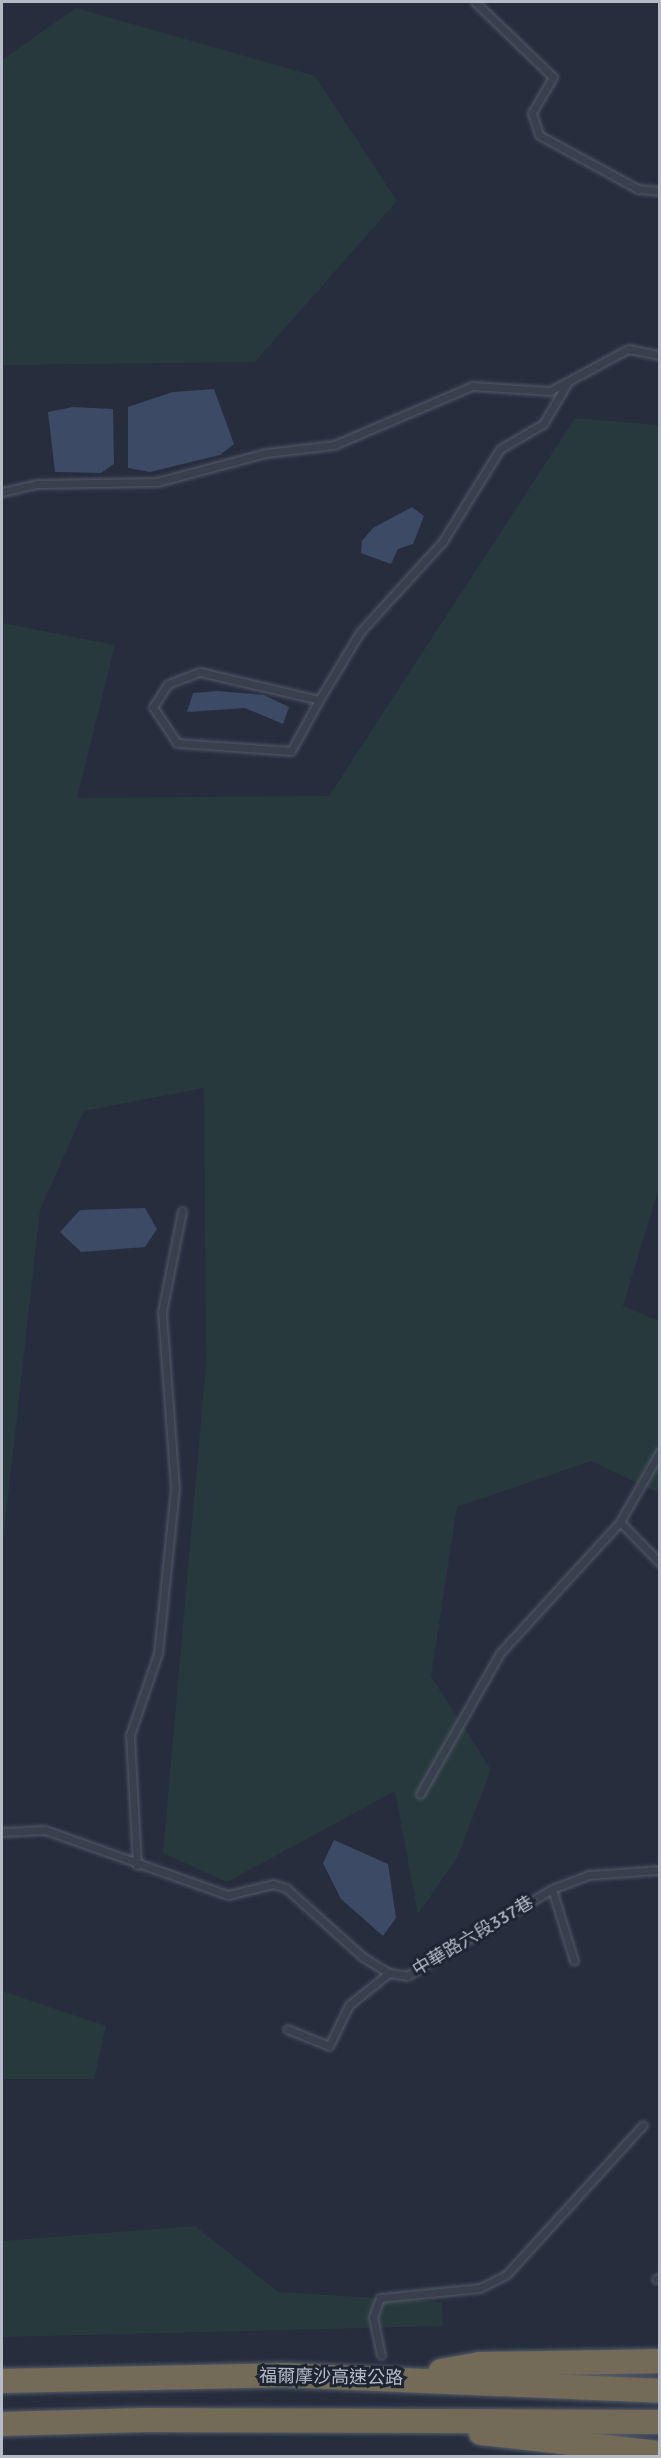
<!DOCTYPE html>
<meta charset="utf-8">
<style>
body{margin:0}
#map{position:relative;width:661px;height:2458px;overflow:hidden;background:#262d3d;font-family:Signika,"Noto Sans TC",sans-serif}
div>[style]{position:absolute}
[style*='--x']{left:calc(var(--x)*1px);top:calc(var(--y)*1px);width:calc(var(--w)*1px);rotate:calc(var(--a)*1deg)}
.green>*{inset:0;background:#28393e}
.water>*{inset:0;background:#3c4a65}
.roads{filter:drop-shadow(0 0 2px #545b68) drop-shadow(0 0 2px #545b68)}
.service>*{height:7px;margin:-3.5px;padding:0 3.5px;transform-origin:3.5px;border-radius:3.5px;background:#39404d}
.motorway>*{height:24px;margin:-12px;padding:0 12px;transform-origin:12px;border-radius:12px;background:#736b57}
span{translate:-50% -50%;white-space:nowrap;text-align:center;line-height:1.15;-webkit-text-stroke:6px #1e2532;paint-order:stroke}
.street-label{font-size:18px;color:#b6bbc8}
.frame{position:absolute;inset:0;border:3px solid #b6bbc8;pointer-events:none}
</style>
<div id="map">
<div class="green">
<i style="clip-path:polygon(76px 8px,315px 76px,397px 201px,255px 362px,2px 365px,2px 60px)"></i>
<i style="clip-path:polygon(575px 418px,659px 425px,660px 1184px,623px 1306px,659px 1321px,659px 1493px,591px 1461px,457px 1507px,431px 1676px,491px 1770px,457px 1858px,418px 1914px,395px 1791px,227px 1882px,163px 1853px,206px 1364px,204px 1088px,84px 1111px,40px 1210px,2px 1550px,2px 623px,115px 645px,77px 798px,329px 796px)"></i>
<i style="clip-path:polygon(2px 1991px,106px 2026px,94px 2079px,2px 2079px)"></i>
<i style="clip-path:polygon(195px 2226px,278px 2292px,442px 2302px,443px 2326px,2px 2337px,2px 2241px)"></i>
</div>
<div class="water">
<i style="clip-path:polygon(214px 389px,234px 444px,220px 455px,150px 472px,128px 468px,128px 407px,173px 392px)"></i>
<i style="clip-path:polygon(73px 407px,113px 409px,114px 464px,101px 473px,55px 472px,48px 412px)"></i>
<i style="clip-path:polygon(412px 507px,424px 516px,413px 544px,398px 549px,391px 564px,361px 553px,362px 541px,373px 528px)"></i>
<i style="clip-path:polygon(218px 691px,264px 695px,289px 707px,283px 724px,245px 708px,187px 712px,193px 693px)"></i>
<i style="clip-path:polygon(145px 1208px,157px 1229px,145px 1247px,81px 1252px,60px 1232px,80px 1210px)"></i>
<i style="clip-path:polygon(334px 1840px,388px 1864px,396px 1918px,383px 1936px,341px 1899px,323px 1863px)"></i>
</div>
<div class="roads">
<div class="service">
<i style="--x:475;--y:2;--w:108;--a:43.9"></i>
<i style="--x:553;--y:77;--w:42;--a:120.3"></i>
<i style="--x:532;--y:113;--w:23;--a:72"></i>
<i style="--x:539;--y:135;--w:113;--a:28.6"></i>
<i style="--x:638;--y:189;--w:22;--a:5"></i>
<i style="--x:2;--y:492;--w:35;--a:-13"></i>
<i style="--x:36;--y:484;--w:121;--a:-0.9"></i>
<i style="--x:157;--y:482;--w:113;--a:-14.9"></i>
<i style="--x:266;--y:453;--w:68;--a:-6.7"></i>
<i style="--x:334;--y:445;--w:150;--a:-23.1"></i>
<i style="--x:472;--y:386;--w:78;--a:3.7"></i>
<i style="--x:550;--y:391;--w:89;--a:-28.3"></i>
<i style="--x:628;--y:349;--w:33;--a:11"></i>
<i style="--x:319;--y:700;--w:58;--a:118.8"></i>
<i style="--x:291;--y:751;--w:114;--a:-176"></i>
<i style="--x:177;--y:743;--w:43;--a:-123.7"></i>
<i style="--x:153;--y:707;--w:27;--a:-57"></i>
<i style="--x:168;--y:684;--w:34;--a:-21"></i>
<i style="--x:200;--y:672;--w:122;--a:13.2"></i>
<i style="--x:319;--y:700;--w:79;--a:-58.9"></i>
<i style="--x:360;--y:632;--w:123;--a:-47.6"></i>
<i style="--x:443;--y:541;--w:108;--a:-58.2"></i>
<i style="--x:500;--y:449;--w:50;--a:-30.2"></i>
<i style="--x:543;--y:424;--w:49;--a:-59.2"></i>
<i style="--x:620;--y:1522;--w:57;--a:45.7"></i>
<i style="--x:420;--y:1794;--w:162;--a:-60.4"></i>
<i style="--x:500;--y:1653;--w:178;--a:-47.5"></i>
<i style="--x:620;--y:1522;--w:81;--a:-60.3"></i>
<i style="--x:2;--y:1832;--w:43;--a:-2.7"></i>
<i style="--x:45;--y:1830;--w:194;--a:19.6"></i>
<i style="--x:228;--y:1895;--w:46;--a:-13.7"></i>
<i style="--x:273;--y:1884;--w:14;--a:17"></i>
<i style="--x:286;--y:1888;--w:103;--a:41.9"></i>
<i style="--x:363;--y:1957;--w:31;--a:32"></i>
<i style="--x:389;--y:1973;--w:18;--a:9"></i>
<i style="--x:407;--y:1976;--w:169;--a:-31"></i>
<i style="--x:552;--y:1889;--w:40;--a:-21"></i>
<i style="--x:589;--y:1875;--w:71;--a:-4"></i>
<i style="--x:137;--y:1865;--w:130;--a:-93.1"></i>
<i style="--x:130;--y:1735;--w:87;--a:-71.1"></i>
<i style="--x:158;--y:1653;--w:165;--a:-84.1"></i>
<i style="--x:175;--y:1489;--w:177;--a:-94.2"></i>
<i style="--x:162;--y:1312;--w:103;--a:-78.8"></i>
<i style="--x:552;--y:1889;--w:75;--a:73"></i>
<i style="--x:287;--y:2029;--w:45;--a:22"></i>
<i style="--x:329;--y:2046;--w:46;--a:-64"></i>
<i style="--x:349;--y:2005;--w:51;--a:-38.7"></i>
<i style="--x:656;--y:2279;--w:4;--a:-27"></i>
<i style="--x:381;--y:2355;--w:39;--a:-102"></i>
<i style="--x:373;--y:2317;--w:20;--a:-70"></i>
<i style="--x:380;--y:2298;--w:100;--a:-5.7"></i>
<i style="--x:480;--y:2288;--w:29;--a:-27"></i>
<i style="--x:506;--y:2275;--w:203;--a:-47.6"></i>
</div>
<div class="motorway">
<i style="--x:441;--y:2371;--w:39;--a:-10"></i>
<i style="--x:479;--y:2364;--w:181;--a:-0.9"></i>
<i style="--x:2;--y:2381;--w:280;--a:-1.2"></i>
<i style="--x:282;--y:2375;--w:378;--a:2.4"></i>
<i style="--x:2;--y:2424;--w:141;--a:-1.6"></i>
<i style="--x:143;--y:2420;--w:517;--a:0.22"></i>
<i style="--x:481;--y:2433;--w:180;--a:6.4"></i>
</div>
</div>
<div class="street-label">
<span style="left:473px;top:1936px;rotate:-31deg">中華路六段337巷</span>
<span style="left:331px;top:2377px;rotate:1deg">福爾摩沙高速公路</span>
</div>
<div class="frame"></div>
</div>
